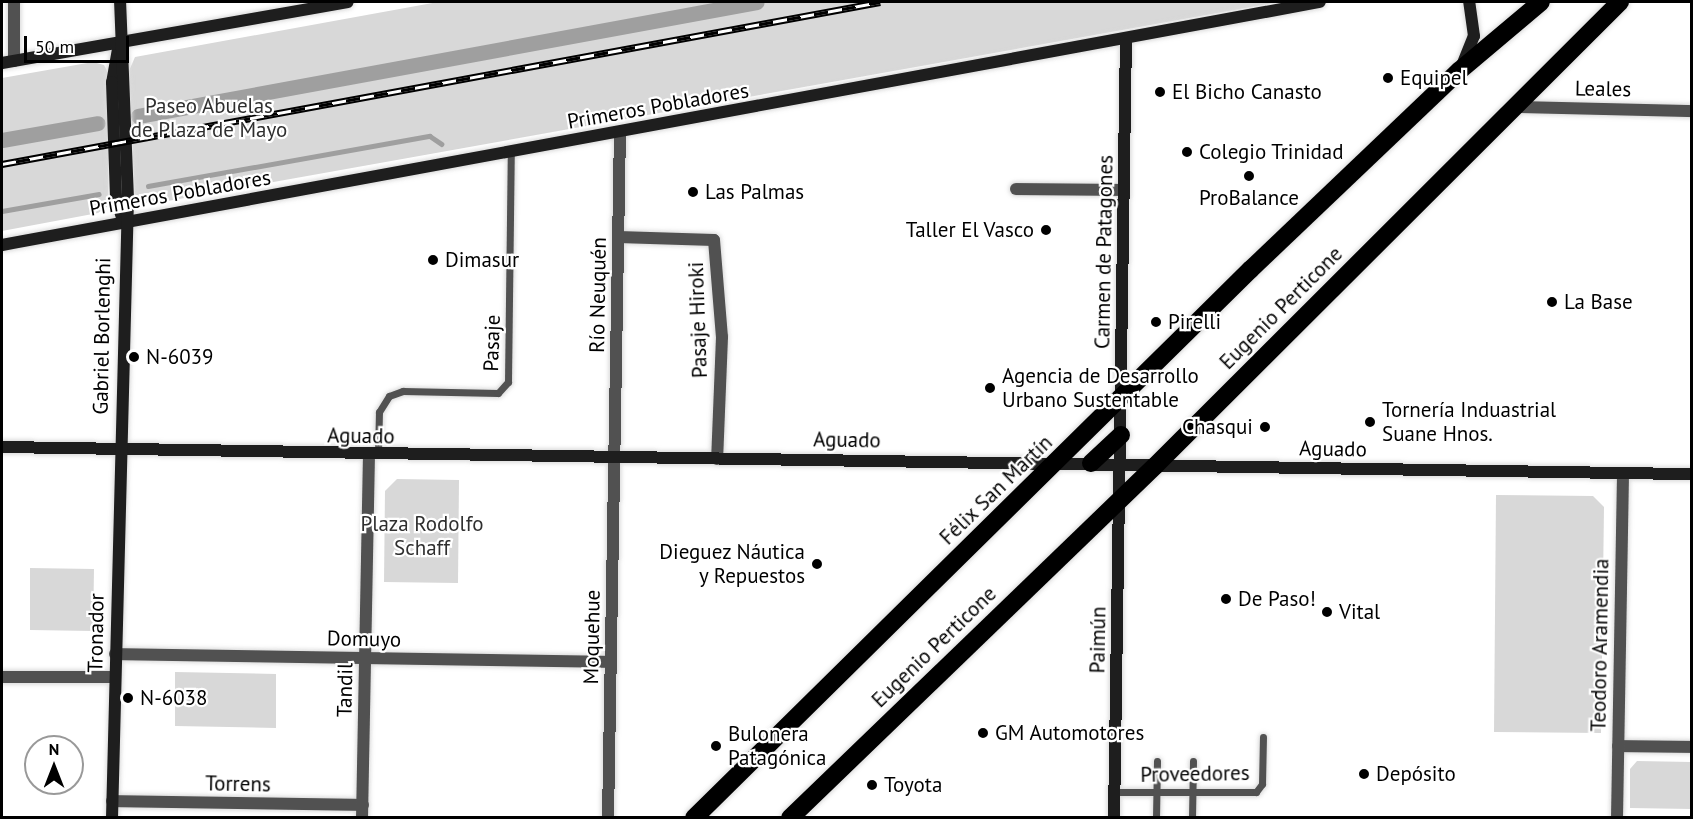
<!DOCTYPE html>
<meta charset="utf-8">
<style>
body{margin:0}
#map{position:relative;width:1693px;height:819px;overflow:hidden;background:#fff;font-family:"PT Sans",sans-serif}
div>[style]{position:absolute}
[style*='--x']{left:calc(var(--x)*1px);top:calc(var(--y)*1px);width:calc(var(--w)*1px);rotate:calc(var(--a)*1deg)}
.green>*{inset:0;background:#d8d8d8}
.stream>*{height:4.5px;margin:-2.25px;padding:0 2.25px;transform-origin:2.25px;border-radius:2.25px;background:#9f9f9f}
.canal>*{height:15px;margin:-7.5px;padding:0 7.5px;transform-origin:7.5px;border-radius:7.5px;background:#9f9f9f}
.roads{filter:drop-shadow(0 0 2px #dbdbdb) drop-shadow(0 0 2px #dbdbdb)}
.lane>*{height:7px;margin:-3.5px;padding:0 3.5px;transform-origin:3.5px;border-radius:3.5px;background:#515151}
.street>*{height:12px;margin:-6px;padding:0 6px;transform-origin:6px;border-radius:6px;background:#515151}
.secondary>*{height:12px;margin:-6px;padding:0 6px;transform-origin:6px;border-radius:6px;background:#1e1e1e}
.highway>*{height:18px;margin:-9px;padding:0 9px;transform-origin:9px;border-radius:9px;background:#000}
.rail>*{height:7px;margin-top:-3.5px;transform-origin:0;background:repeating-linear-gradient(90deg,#fff 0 14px,#000 0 28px);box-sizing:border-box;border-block:2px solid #000}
.dots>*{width:16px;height:16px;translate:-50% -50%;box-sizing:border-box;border:3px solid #fff;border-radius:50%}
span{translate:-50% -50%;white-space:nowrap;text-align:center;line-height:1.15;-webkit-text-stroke:4.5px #fff;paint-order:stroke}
.poi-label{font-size:21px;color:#000}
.left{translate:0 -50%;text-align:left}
.right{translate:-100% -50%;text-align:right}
.street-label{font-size:21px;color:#000}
.park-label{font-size:21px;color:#2f2f2f}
.frame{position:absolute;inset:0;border:3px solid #000;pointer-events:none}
.north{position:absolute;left:24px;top:735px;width:60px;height:60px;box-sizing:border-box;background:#fff;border:2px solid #999;border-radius:50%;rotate:0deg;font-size:16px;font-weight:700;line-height:24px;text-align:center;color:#000}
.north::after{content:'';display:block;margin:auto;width:21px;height:27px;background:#000;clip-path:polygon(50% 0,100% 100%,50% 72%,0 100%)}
.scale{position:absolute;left:24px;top:36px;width:105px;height:27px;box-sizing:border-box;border:3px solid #000;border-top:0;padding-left:8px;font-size:18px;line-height:21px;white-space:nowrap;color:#000;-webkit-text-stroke:4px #fff;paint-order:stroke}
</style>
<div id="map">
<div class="green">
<i style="clip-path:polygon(438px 2px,1279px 2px,151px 204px,135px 200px,129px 71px,135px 57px)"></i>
<i style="clip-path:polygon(93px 62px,104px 65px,108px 73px,108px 206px,98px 213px,2px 231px,2px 78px)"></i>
<i style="clip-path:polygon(397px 479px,459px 480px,458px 583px,384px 582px,385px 491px)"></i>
<i style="clip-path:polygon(1496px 495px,1593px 496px,1604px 507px,1601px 733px,1494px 732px)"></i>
<i style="clip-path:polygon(30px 568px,94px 569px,93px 631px,30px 630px)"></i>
<i style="clip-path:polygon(175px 672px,276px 674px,276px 728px,175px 726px)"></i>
<i style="clip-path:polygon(1637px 761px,1691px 762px,1691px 809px,1630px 808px,1630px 769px)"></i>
</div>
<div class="stream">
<i style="--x:148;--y:186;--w:286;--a:-10.1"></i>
<i style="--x:430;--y:136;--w:14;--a:34"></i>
<i style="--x:2;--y:211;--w:98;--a:-9.9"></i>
</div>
<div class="canal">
<i style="--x:138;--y:116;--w:629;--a:-10.44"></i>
<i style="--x:2;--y:140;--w:97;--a:-10"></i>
</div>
<div class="roads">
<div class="lane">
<i style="--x:378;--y:455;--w:43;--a:-88.7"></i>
<i style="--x:379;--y:412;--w:19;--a:-58"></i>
<i style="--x:389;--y:396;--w:15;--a:-20"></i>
<i style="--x:403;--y:391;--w:95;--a:1.2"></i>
<i style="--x:498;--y:393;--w:15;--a:-48"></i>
<i style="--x:508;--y:382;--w:230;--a:-89.3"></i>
<i style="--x:1114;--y:792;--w:142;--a:0"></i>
<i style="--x:1256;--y:792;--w:10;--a:-53"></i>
<i style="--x:1262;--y:784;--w:47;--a:-88.8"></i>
<i style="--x:1156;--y:818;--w:57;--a:-89"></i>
<i style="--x:1192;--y:818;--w:57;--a:-89"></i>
</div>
<div class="street">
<i style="--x:14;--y:61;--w:59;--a:-90"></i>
<i style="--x:1515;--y:107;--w:177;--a:1.3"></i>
<i style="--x:1016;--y:189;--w:108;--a:0.5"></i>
<i style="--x:618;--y:237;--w:96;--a:1.8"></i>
<i style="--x:714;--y:240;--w:97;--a:85.3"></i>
<i style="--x:722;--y:337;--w:122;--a:92.3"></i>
<i style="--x:115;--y:654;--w:496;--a:0.9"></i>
<i style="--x:2;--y:677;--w:113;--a:0"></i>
<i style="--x:1618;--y:746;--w:74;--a:0.8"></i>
<i style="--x:112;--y:801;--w:251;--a:0.9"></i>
<i style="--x:362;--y:818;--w:363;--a:-88.9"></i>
<i style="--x:608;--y:818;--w:685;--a:-89"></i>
<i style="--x:1617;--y:818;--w:345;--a:-89"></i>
</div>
<div class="secondary">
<i style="--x:118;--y:49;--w:34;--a:100"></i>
<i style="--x:112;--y:82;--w:116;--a:88"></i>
<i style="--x:116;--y:198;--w:27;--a:73"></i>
<i style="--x:2;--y:63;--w:351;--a:-10"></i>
<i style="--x:1463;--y:63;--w:29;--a:-68"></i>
<i style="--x:1474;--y:36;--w:34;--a:-98"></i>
<i style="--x:2;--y:245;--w:1340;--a:-10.45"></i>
<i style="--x:2;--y:447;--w:1690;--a:0.92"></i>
<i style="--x:112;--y:818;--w:619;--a:-88.52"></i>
<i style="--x:128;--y:199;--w:197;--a:-92.3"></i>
<i style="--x:1114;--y:818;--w:777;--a:-89.12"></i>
</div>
<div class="highway">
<i style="--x:1091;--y:463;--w:41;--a:-43"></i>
<i style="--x:694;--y:818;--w:782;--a:-44.59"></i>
<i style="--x:1251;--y:269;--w:287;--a:-43.6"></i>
<i style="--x:1459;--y:71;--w:107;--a:-40.1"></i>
<i style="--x:790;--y:818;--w:507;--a:-43.96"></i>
<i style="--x:1155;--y:466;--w:657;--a:-44.94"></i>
</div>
</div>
<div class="rail">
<i style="--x:2;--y:164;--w:893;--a:-10.45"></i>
</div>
<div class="dots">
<i style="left:1388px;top:78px;background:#000"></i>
<i style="left:1160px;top:92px;background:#000"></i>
<i style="left:1187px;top:152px;background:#000"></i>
<i style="left:1249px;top:176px;background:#000"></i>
<i style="left:693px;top:192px;background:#000"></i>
<i style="left:1046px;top:230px;background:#000"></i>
<i style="left:433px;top:260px;background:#000"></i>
<i style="left:1552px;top:302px;background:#000"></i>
<i style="left:1156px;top:322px;background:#000"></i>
<i style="left:134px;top:357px;background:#000"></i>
<i style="left:990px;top:388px;background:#000"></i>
<i style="left:1370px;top:422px;background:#000"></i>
<i style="left:1265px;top:427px;background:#000"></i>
<i style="left:817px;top:564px;background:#000"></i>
<i style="left:1226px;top:599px;background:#000"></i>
<i style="left:1327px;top:612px;background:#000"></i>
<i style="left:128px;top:698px;background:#000"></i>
<i style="left:983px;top:733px;background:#000"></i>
<i style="left:716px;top:746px;background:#000"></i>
<i style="left:1364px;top:774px;background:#000"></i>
<i style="left:872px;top:785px;background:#000"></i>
</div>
<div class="poi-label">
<span class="left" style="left:1400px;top:78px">Equipel</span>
<span class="left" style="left:1172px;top:92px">El Bicho Canasto</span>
<span class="left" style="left:1199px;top:152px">Colegio Trinidad</span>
<span class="left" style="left:705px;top:192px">Las Palmas</span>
<span style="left:1249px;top:198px">ProBalance</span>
<span class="right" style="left:1034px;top:230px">Taller El Vasco</span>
<span class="left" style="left:445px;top:260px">Dimasur</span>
<span class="left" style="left:1564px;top:302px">La Base</span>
<span class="left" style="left:1168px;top:322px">Pirelli</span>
<span class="left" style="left:146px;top:357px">N-6039</span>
<span class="left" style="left:1002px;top:388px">Agencia de Desarrollo<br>Urbano Sustentable</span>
<span class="left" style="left:1382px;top:422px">Tornería Induastrial<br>Suane Hnos.</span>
<span class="right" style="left:1253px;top:427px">Chasqui</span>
<span class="right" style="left:805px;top:564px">Dieguez Náutica<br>y Repuestos</span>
<span class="left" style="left:1238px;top:599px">De Paso!</span>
<span class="left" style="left:1339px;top:612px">Vital</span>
<span class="left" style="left:140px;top:698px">N-6038</span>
<span class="left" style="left:995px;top:733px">GM Automotores</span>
<span class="left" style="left:728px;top:746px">Bulonera<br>Patagónica</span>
<span class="left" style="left:1376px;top:774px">Depósito</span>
<span class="left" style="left:884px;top:785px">Toyota</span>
</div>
<div class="street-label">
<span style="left:1603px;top:89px;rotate:1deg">Leales</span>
<span style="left:658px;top:106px;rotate:-10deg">Primeros Pobladores</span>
<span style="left:180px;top:193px;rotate:-10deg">Primeros Pobladores</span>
<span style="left:1104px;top:252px;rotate:-89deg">Carmen de Patagones</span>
<span style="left:598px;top:295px;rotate:-89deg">Río Neuquén</span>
<span style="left:1281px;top:308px;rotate:-45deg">Eugenio Perticone</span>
<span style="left:698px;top:320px;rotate:-92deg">Pasaje Hiroki</span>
<span style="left:102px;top:336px;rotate:-89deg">Gabriel Borlenghi</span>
<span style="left:492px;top:343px;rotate:-88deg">Pasaje</span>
<span style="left:361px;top:436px;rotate:1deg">Aguado</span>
<span style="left:847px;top:440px;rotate:1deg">Aguado</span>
<span style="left:1333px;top:449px;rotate:1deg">Aguado</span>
<span style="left:996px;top:490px;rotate:-44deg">Félix San Martín</span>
<span style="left:96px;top:633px;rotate:-89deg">Tronador</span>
<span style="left:592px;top:637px;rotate:-89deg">Moquehue</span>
<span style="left:364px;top:639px;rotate:1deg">Domuyo</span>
<span style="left:1098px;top:640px;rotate:-89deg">Paimún</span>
<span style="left:1600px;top:645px;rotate:-89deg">Teodoro Aramendia</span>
<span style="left:934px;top:647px;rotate:-44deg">Eugenio Perticone</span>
<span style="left:345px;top:690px;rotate:-89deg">Tandil</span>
<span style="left:1195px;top:774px;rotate:-1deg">Proveedores</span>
<span style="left:238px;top:784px;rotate:1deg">Torrens</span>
</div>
<div class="park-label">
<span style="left:209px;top:118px">Paseo Abuelas<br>de Plaza de Mayo</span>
<span style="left:422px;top:536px">Plaza Rodolfo<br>Schaff</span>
</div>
<div class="frame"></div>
<div class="north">N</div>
<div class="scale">50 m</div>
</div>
